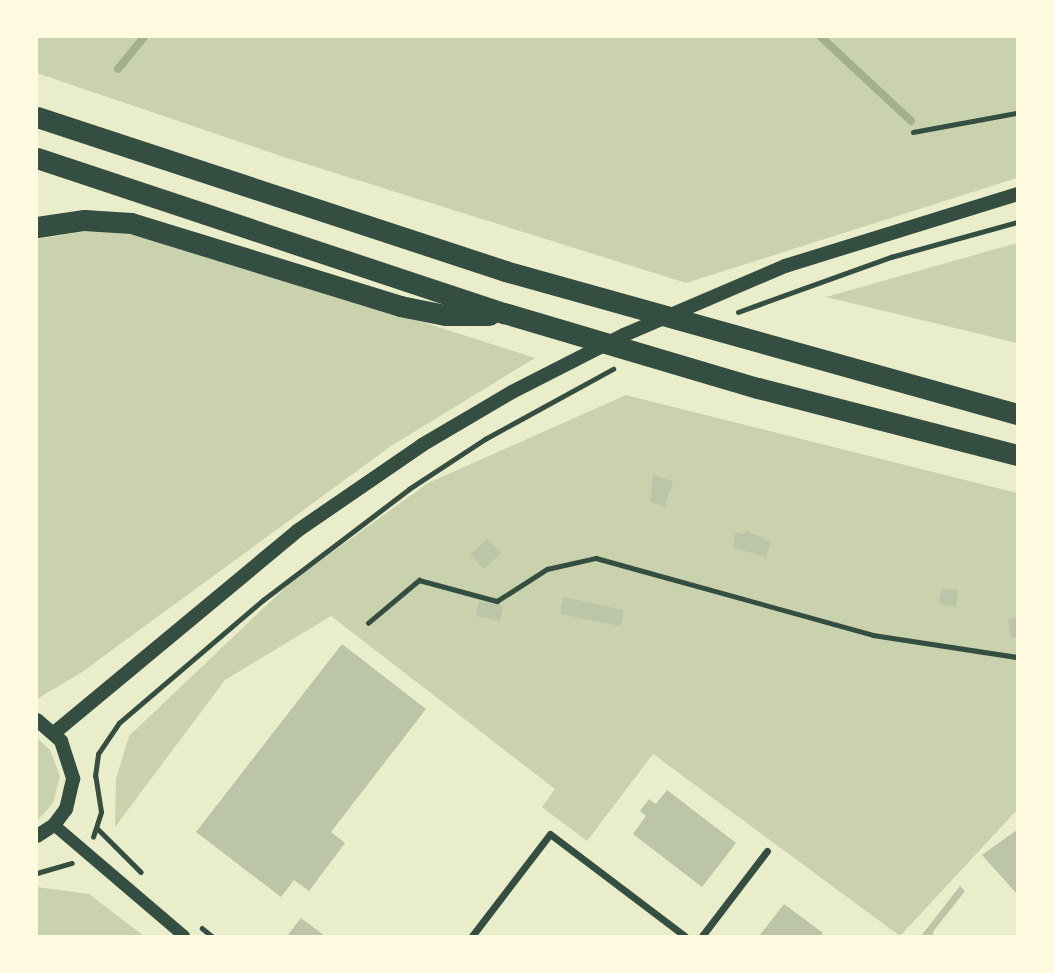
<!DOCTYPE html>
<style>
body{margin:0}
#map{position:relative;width:1054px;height:973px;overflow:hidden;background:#e9edc9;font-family:Cabin,sans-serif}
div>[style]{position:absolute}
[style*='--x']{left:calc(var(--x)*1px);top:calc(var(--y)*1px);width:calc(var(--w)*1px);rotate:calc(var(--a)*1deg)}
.green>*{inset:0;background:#cad2ad}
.stream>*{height:8px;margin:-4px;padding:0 4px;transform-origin:4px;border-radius:4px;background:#a3b18a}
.building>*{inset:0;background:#bcc5a7}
.path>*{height:4.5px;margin:-2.25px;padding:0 2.25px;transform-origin:2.25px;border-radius:2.25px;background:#344e41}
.minor>*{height:7px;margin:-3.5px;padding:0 3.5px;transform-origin:3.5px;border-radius:3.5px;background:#344e41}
.tertiary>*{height:12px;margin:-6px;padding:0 6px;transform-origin:6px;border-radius:6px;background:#344e41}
.secondary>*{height:14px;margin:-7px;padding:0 7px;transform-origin:7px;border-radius:7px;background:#344e41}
.motorway>*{height:21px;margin:-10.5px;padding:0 10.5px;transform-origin:10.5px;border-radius:10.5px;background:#344e41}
span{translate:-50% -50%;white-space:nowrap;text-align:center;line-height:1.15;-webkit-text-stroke:7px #fefae0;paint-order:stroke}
.frame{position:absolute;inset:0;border:38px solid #fefae0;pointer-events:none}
</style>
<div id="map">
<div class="green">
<i style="clip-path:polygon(37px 37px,1017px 37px,1017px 178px,686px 283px,284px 157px,37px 73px)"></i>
<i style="clip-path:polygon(94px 230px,163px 239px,535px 358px,391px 446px,82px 672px,37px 699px,37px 239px)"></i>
<i style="clip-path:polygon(1017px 243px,1017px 343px,826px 297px)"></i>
<i style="clip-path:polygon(626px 395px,1017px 493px,1017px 810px,900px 936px,653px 754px,587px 841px,542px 807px,555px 789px,331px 616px,225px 680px,115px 827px,116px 779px,129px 736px,291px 582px,428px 483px)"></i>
<i style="clip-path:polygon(37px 738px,50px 750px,60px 776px,53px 803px,37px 821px)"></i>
<i style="clip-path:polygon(37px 887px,89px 894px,144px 936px,37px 936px)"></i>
</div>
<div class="stream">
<i style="--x:821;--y:37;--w:123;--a:43"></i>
<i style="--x:118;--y:69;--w:41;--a:-50.9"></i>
</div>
<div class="building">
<i style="clip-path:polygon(653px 475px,673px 481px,665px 507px,650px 502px)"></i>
<i style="clip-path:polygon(745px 530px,770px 542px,766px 557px,732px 547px,736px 532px,744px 534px)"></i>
<i style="clip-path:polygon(487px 539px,501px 553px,484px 569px,470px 555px)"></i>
<i style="clip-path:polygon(942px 588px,958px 590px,956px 607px,939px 604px)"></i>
<i style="clip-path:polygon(563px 597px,624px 610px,621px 626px,560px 614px)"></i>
<i style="clip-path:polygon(479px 601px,503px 606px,500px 621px,476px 616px)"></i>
<i style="clip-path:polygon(1017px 617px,1017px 637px,1011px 638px,1008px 619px)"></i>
<i style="clip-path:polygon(342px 644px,426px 709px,331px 832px,345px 843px,309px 891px,294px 880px,281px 897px,196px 832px)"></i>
<i style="clip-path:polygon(667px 790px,736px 843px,702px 887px,633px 834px,646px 816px,640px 811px,649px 799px,656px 804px)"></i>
<i style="clip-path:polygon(1017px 830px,1017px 894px,982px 855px)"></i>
<i style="clip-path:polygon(960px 886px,965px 891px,932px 933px,936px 936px,921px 936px)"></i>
<i style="clip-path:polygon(784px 904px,823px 933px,821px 936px,759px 936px)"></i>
<i style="clip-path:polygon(301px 918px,325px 936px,287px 936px)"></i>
</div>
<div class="path">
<i style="--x:913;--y:132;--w:106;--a:-10.4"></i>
<i style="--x:738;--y:312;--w:163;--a:-19.8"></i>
<i style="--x:891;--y:257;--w:131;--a:-15.5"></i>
<i style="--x:368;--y:623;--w:67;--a:-40.1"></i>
<i style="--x:419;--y:580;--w:81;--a:15.1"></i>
<i style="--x:497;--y:601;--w:59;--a:-32.6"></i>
<i style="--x:547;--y:569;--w:50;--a:-12.7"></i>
<i style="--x:596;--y:558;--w:288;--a:15.5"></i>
<i style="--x:873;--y:635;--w:146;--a:8.7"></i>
<i style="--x:97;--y:828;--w:62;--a:45"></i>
<i style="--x:93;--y:837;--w:26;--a:-72"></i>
<i style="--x:101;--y:812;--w:36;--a:-99"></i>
<i style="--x:95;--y:776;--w:22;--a:-82"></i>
<i style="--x:98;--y:754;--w:37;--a:-56"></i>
<i style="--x:119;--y:723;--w:189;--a:-40.5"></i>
<i style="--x:263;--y:600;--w:183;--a:-37.2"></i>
<i style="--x:409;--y:489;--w:91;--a:-33.3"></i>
<i style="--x:485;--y:439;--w:146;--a:-28.7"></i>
<i style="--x:37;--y:873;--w:36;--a:-16"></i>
<i style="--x:202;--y:928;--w:13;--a:39"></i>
</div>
<div class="minor">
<i style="--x:472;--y:936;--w:128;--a:-52.6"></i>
<i style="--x:550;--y:834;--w:169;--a:37.1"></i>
<i style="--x:702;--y:936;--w:107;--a:-52.6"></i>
</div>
<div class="tertiary">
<i style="--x:54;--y:825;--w:171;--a:40.5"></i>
</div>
<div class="secondary">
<i style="--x:37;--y:720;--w:32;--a:41"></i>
<i style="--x:61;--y:741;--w:40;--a:72"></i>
<i style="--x:73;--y:779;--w:31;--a:103"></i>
<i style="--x:66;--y:809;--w:20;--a:127"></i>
<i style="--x:54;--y:825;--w:20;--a:147"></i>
<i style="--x:54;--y:733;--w:316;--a:-39.7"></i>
<i style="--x:297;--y:531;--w:152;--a:-34.5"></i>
<i style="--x:422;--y:445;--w:104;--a:-30.5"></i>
<i style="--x:512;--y:392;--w:126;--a:-27"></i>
<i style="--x:624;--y:335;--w:175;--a:-23.2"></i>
<i style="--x:785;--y:266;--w:243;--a:-17.2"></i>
</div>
<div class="motorway">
<i style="--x:37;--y:117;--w:493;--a:18.2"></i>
<i style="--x:505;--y:271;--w:532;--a:15.6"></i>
<i style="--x:37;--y:158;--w:492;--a:18.4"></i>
<i style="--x:504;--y:313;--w:265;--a:16.5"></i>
<i style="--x:758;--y:388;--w:268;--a:14.5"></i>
<i style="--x:37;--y:227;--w:48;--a:-8.5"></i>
<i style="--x:84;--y:220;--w:47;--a:3.7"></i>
<i style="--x:131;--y:223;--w:282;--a:17.1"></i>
<i style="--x:400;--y:306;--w:46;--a:11.3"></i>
<i style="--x:445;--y:315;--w:44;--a:0"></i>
</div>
<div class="frame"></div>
</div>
